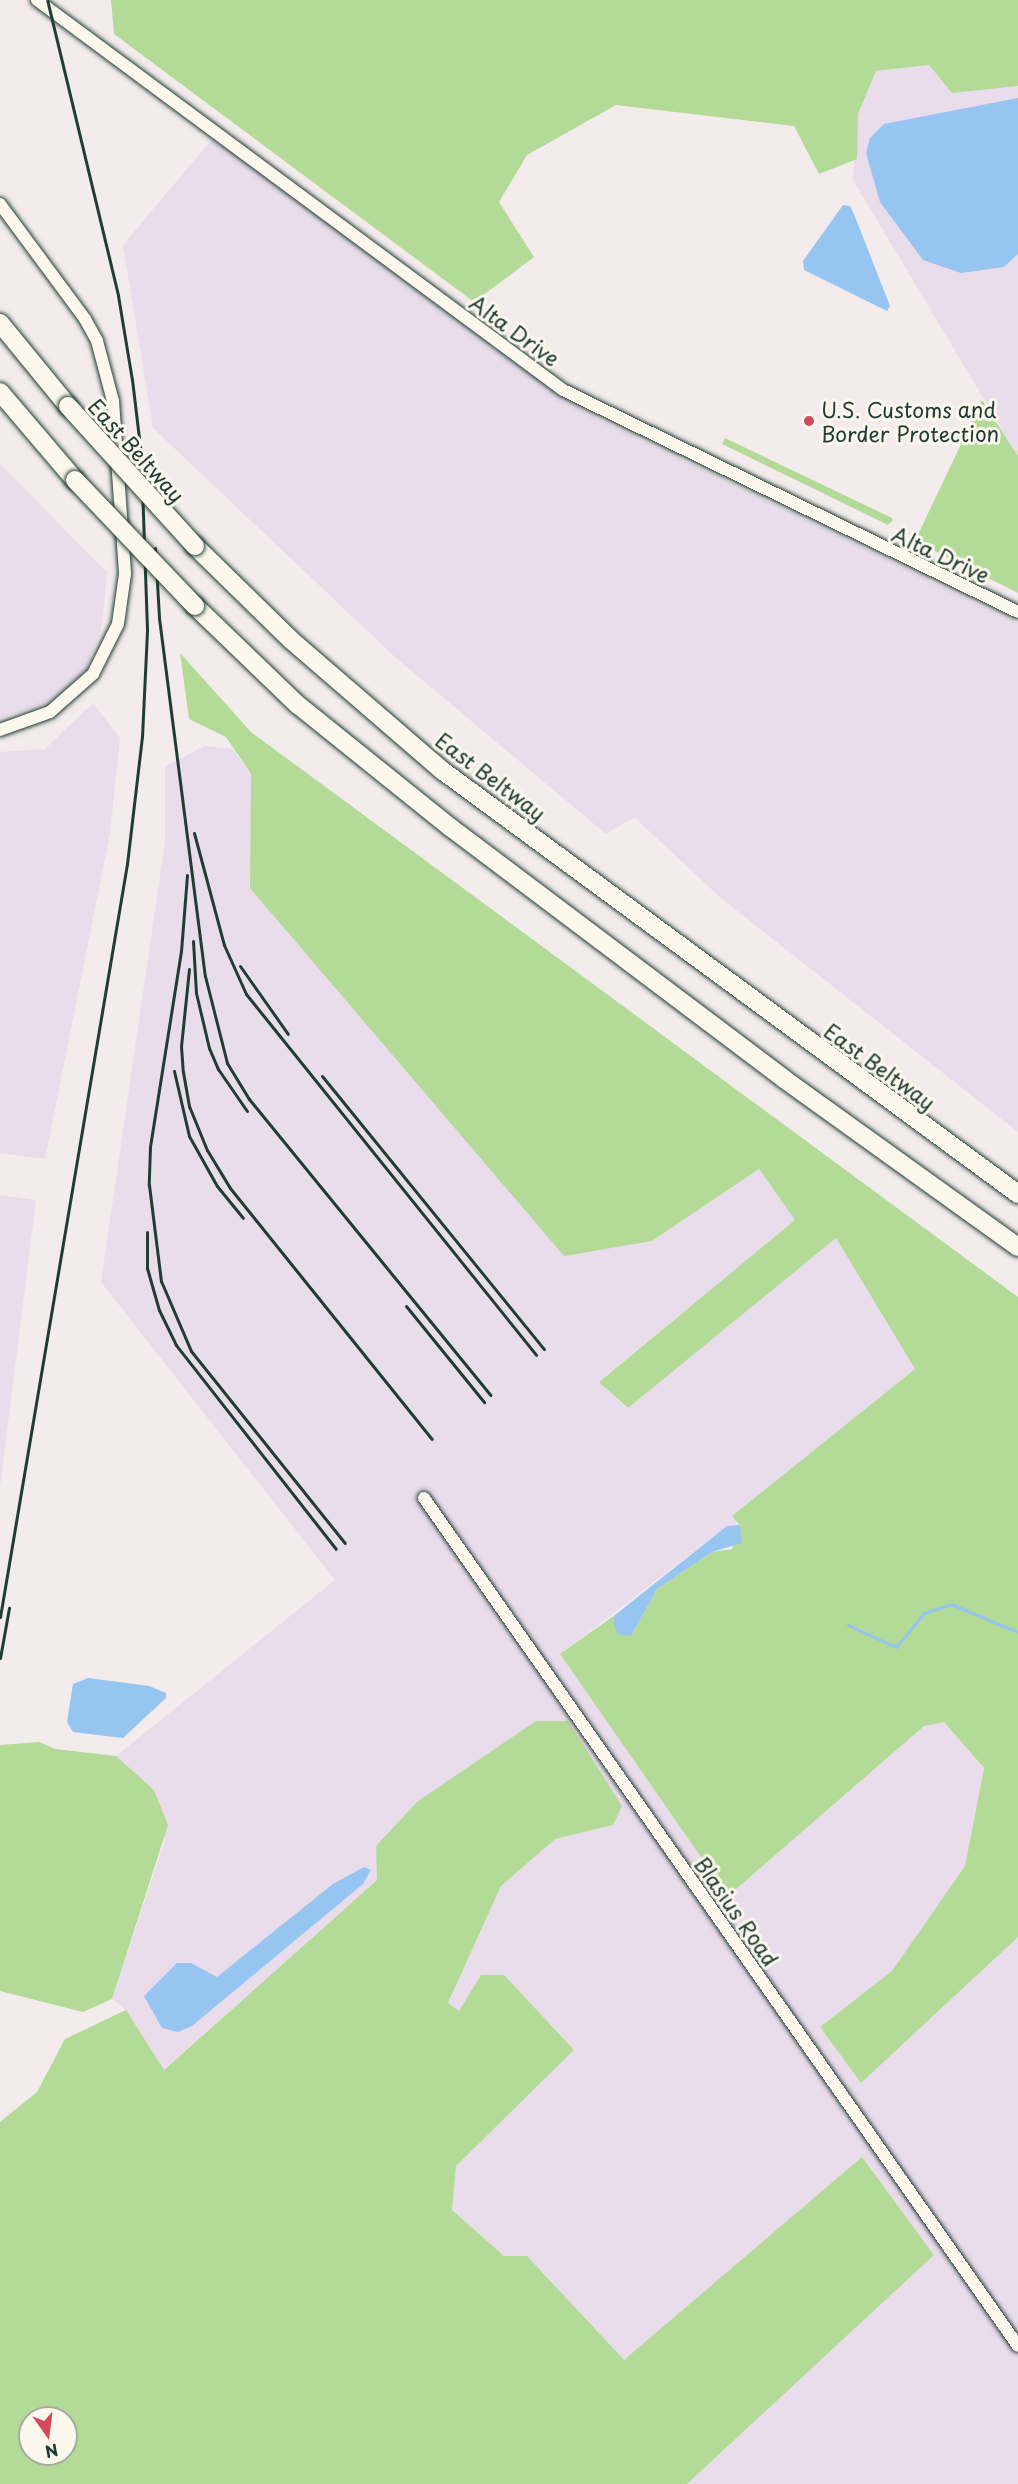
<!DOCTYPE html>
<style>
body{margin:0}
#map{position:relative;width:1018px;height:2484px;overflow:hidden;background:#f3ebec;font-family:"Playpen Sans",sans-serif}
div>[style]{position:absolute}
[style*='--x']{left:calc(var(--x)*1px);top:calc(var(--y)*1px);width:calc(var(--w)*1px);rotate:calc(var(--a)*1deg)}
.built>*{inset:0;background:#e9dceb}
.green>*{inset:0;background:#b3da96}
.water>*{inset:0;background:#96c5f1}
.stream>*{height:3px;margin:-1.5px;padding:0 1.5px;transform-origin:1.5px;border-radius:1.5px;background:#96c5f1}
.roads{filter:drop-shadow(0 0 2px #1f3d34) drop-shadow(0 0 2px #1f3d34)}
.minor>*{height:12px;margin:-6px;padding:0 6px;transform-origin:6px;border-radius:6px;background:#fbf7ec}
.highway>*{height:18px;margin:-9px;padding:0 9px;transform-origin:9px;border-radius:9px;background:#fbf7ec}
.rail>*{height:3px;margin:-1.5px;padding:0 1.5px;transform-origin:1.5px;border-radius:1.5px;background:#1f3d34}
.bridges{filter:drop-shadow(0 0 2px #1f3d34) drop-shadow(0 0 2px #1f3d34)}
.highway-bridge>*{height:18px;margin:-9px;padding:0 9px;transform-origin:9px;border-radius:9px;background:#fbf7ec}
.dots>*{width:16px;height:16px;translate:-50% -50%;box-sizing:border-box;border:3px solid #fbf7ec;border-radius:50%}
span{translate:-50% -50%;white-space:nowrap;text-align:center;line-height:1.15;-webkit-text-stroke:6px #fbf7ec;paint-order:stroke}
.street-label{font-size:21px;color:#1f3d34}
.poi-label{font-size:21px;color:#1f3d34}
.left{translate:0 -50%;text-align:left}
.north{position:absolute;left:18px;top:2406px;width:60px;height:60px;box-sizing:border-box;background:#fbf7ec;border:2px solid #a3ada2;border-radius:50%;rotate:166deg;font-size:16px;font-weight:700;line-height:24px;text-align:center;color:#1f3d34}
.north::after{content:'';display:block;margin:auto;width:21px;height:27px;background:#d1495b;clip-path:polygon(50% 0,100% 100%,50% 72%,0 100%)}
</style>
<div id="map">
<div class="built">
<i style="clip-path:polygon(929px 65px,952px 93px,1018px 86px,1018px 456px,853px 180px,858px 114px,876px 71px)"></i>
<i style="clip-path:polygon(213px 138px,584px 411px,1018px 623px,1018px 1132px,722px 899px,634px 817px,606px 834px,395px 657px,153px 428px,123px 245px)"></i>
<i style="clip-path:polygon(0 464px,107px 572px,102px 626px,86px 670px,52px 702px,0 718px)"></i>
<i style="clip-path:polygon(93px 703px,120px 738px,110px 833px,45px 1159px,0 1153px,0 752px,45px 749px)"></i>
<i style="clip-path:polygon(204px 746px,232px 749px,251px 774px,250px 888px,652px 1241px,759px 1169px,795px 1220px,599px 1381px,627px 1408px,836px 1238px,915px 1369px,732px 1516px,740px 1525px,727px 1526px,560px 1654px,728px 1896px,924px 1726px,944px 1722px,984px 1768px,965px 1866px,892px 1971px,820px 2027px,861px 2083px,1018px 1937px,1018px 2484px,687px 2484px,934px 2255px,862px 2157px,624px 2361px,527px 2256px,504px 2256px,452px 2210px,456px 2166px,574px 2050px,481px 1975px,459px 2012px,448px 2004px,501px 1886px,555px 1839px,613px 1825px,376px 1846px,377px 1880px,163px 2070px,126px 2010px,112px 1999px,165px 1840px,154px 1790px,116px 1756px,335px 1580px,101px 1282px,165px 842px,165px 767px)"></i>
<i style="clip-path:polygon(0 1195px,36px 1200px,0 1486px)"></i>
</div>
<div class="green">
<i style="clip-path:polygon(111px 0,1018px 0,1018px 86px,952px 93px,929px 65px,876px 71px,858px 114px,857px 159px,819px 174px,794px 126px,616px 105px,527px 155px,499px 202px,534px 257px,474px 302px,114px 34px)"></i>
<i style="clip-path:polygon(982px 400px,1018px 456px,1018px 593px,915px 541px)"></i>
<i style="clip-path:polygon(725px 438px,892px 518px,893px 520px,888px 525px,880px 521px,722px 444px)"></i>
<i style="clip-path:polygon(180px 653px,251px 732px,1018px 1297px,1018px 1937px,861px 2083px,820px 2027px,892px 1971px,965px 1866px,984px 1768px,944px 1722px,924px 1726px,728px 1896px,560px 1654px,615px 1615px,613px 1623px,631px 1636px,657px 1589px,712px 1552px,732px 1549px,740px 1525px,732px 1516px,915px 1369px,836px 1238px,628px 1408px,599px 1382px,795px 1220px,759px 1169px,652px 1241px,564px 1256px,250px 888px,251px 774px,226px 737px,189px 719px)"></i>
<i style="clip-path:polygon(evenodd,536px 1721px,568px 1721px,622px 1806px,613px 1825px,555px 1839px,501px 1886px,448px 2003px,459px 2011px,481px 1975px,504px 1975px,574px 2050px,456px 2166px,452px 2210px,504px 2256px,527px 2256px,624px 2360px,862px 2157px,934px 2255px,687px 2484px,0 2484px,0 2122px,37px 2092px,65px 2039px,126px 2010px,164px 2070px,377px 1880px,376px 1846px,418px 1801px,536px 1721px,30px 2418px,66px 2418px,66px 2454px,30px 2454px,30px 2418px)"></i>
<i style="clip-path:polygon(39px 1742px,55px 1749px,116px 1756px,154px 1790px,168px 1825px,112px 1999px,83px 2012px,0 1991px,0 1745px)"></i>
</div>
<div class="water">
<i style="clip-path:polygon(1018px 98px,1018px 254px,1004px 267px,961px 273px,923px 260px,880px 202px,866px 153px,870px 138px,884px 124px)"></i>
<i style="clip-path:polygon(843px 205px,850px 206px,854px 214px,890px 306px,887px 311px,804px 270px,803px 261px)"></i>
<i style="clip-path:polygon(740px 1525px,742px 1543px,712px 1552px,657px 1589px,631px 1636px,618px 1634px,613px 1623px,615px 1615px,727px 1526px)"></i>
<i style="clip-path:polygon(88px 1678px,149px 1686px,166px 1693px,166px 1698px,123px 1738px,73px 1732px,67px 1722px,73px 1684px)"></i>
<i style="clip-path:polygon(364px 1867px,371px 1870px,363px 1884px,192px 2026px,178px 2032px,162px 2028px,144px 1996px,177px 1963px,191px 1963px,217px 1977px,333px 1884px)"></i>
</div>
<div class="stream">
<i style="--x:848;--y:1625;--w:53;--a:24.6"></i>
<i style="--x:896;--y:1647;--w:44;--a:-50.5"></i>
<i style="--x:924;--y:1613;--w:28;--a:-18"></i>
<i style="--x:951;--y:1604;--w:73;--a:22.7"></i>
</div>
<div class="roads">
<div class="minor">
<i style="--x:37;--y:0;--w:655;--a:36.55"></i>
<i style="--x:563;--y:390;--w:506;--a:26.01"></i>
<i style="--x:0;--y:204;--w:143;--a:53.5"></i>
<i style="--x:85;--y:319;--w:25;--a:61"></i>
<i style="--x:97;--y:341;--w:62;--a:75.1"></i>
<i style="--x:113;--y:401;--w:173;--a:86"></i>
<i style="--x:125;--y:574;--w:50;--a:98"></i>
<i style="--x:118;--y:624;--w:56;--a:116.6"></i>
<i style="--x:93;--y:674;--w:57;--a:138.5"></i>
<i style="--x:50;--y:712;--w:53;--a:160.2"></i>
<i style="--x:424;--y:1498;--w:1035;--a:54.99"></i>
</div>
<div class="highway">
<i style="--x:0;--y:323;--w:107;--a:50.7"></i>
<i style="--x:0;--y:392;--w:116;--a:49.6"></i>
<i style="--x:195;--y:546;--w:134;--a:44.4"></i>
<i style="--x:291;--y:640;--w:201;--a:40.8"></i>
<i style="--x:443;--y:771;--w:714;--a:36.34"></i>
<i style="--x:195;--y:606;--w:143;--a:43.9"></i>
<i style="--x:298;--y:705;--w:195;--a:38.8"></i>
<i style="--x:450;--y:827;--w:418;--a:37"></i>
<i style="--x:784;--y:1079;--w:288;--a:35.7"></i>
</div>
</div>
<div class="rail">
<i style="--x:155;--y:548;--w:70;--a:86.7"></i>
<i style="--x:159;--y:618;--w:361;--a:82.7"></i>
<i style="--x:205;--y:976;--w:90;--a:75.8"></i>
<i style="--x:227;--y:1063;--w:42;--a:58.6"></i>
<i style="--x:249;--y:1099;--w:382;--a:50.8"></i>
<i style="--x:194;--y:833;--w:116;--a:75"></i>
<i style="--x:224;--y:945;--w:54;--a:65.8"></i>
<i style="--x:246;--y:994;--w:463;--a:51.2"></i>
<i style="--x:187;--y:875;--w:76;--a:94.5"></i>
<i style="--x:181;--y:951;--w:198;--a:99"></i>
<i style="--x:150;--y:1147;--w:38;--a:92"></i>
<i style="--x:149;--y:1185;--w:97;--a:82.9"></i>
<i style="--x:161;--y:1281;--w:76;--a:66.8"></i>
<i style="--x:191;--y:1351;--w:246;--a:51.3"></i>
<i style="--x:193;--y:941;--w:52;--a:86.7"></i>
<i style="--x:196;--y:993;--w:57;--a:76.7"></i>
<i style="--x:209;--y:1048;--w:23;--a:67"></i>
<i style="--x:218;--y:1069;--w:51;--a:55.4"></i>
<i style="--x:240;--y:966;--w:83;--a:54.8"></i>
<i style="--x:189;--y:969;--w:77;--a:95.9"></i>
<i style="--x:181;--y:1046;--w:26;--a:86"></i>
<i style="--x:183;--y:1072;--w:35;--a:80"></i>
<i style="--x:189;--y:1106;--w:48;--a:67.8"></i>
<i style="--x:207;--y:1150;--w:44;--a:58.8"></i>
<i style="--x:230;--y:1188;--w:322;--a:51.2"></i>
<i style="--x:174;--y:1071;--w:67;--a:77"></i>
<i style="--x:189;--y:1136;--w:57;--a:60.8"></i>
<i style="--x:217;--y:1186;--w:41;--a:50.9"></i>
<i style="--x:322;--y:1076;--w:352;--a:50.9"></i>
<i style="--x:147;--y:1232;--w:36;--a:90"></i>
<i style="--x:147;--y:1268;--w:44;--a:74.1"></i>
<i style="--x:159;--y:1310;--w:39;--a:64"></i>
<i style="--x:176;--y:1345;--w:259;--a:51.9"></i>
<i style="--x:406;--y:1306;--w:124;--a:50.9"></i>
<i style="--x:0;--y:1617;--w:764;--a:-80.43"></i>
<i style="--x:127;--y:864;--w:128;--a:-83.3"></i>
<i style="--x:142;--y:737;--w:108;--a:-87.3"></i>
<i style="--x:147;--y:629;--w:174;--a:-92"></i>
<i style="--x:141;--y:455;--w:76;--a:-96.8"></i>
<i style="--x:132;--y:380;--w:86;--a:-99.4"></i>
<i style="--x:118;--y:295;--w:303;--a:-103.5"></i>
<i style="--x:0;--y:1658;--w:51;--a:-79.8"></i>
</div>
<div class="bridges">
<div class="highway-bridge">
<i style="--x:68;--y:406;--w:189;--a:47.8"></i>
<i style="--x:75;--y:480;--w:174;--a:46.4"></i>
</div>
</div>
<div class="dots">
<i style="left:809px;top:421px;background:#d1495b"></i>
</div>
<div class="street-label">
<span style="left:515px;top:330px;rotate:36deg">Alta Drive</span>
<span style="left:137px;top:450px;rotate:48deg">East Beltway</span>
<span style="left:941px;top:554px;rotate:25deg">Alta Drive</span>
<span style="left:491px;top:776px;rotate:37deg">East Beltway</span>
<span style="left:880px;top:1066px;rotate:36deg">East Beltway</span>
<span style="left:737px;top:1911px;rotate:55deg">Blasius Road</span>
</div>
<div class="poi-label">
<span class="left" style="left:821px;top:421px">U.S. Customs and<br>Border Protection</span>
</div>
<div class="north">N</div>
</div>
